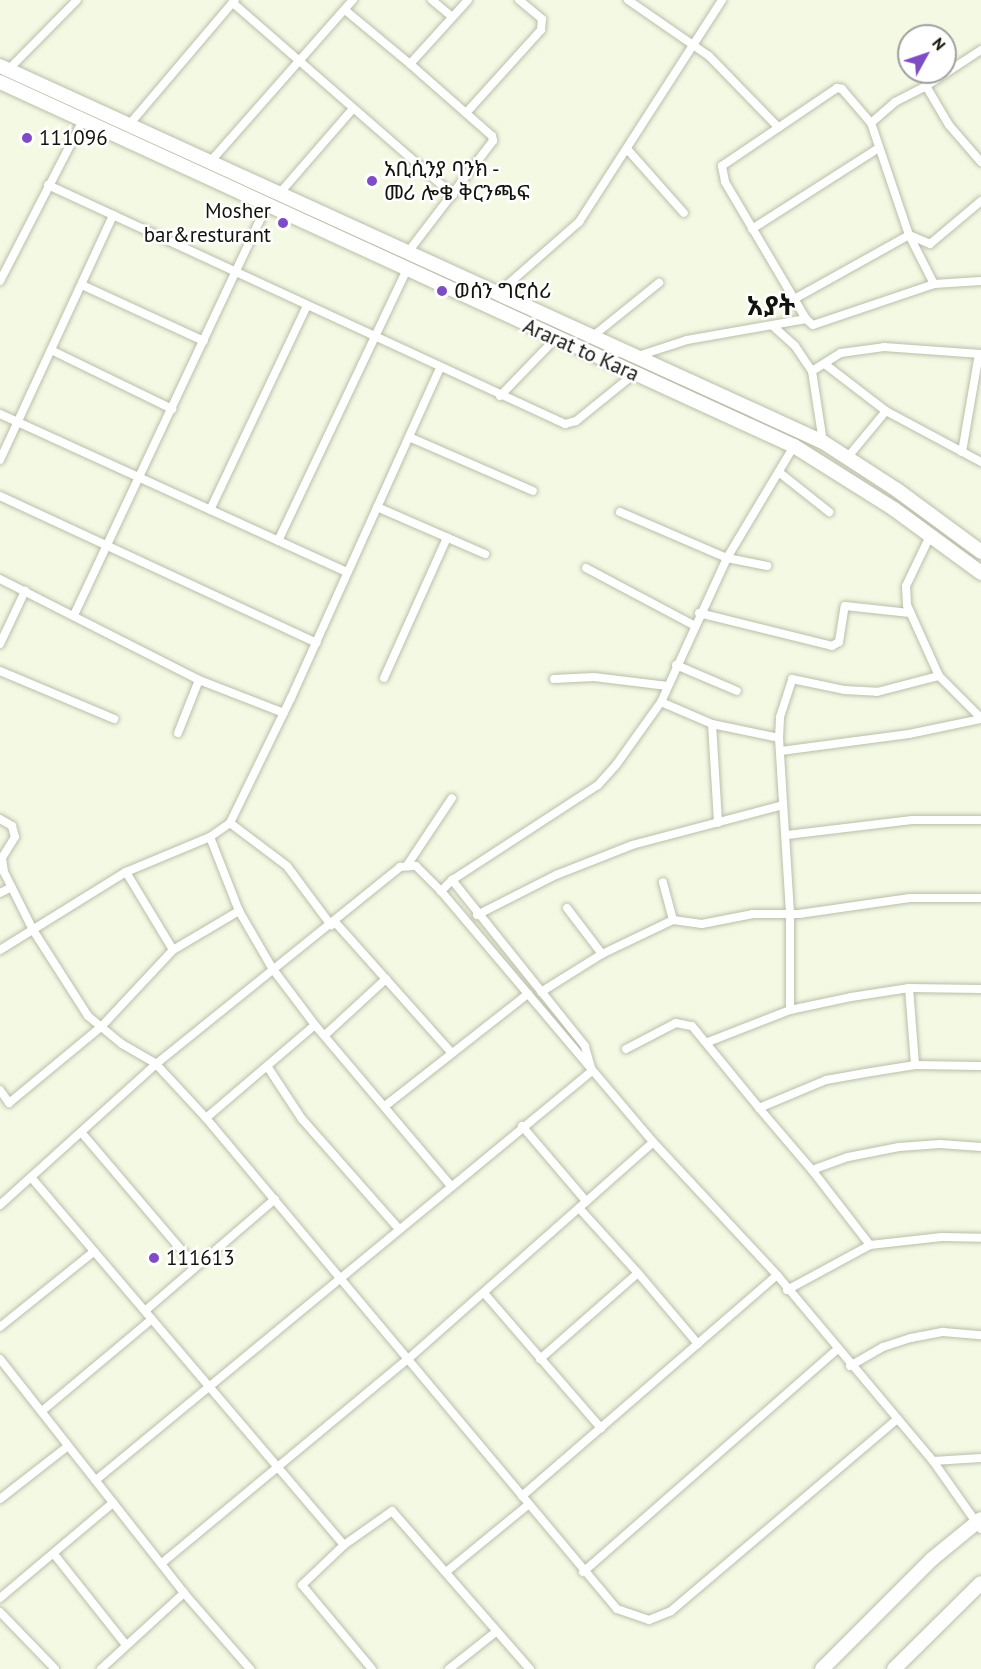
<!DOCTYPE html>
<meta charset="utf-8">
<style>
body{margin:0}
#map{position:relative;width:981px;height:1669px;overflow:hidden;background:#f3f9e3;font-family:"PT Sans","Noto Sans Ethiopic",sans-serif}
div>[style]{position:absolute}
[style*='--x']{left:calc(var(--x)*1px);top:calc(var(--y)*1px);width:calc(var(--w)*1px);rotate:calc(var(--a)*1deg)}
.roads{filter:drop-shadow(0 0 2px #b9bfaa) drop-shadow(0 0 2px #b9bfaa)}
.street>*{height:8px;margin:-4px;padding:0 4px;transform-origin:4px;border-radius:4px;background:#fff}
.primary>*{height:14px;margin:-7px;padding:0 7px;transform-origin:7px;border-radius:7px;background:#fff}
.dots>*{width:16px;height:16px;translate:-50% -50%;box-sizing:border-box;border:3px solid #fff;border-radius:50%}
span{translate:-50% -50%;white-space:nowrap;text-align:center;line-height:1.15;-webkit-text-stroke:5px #fff;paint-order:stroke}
.poi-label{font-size:21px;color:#12130c}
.left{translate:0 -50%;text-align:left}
.right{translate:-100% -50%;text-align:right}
.street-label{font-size:21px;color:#12130c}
.district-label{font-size:27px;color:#12130c;font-weight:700}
.north{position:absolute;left:897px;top:24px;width:60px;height:60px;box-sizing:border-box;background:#fff;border:2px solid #a0a19e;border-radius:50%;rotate:50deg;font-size:16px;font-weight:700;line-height:24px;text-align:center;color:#12130c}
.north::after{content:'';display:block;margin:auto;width:21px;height:27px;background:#7e4cc4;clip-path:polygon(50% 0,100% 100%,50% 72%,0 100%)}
</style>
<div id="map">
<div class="roads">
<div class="street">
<i style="--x:432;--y:0;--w:26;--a:40"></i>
<i style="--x:628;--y:0;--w:98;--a:34.7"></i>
<i style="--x:709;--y:56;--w:100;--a:45.8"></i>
<i style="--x:233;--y:3;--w:292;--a:41.1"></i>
<i style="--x:345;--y:10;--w:85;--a:39.7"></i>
<i style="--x:981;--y:50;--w:66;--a:146.8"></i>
<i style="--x:926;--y:86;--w:45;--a:59.5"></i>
<i style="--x:949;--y:125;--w:49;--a:49.1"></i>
<i style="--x:8;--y:70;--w:98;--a:-45.4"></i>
<i style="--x:466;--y:113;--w:112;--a:-47.9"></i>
<i style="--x:541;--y:30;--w:11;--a:-85"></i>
<i style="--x:542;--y:19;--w:30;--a:-140"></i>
<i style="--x:871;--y:123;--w:32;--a:-41"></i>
<i style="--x:895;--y:102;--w:35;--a:-27"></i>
<i style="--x:128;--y:126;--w:165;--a:-49.7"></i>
<i style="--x:628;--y:150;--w:84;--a:48.4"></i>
<i style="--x:210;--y:162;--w:216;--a:-48.6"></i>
<i style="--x:48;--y:185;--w:570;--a:24.81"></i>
<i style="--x:565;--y:424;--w:11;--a:-15"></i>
<i style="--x:576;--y:421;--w:75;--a:-39"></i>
<i style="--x:278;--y:195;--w:113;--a:-49"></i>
<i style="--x:752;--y:229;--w:148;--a:-32.6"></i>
<i style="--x:408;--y:252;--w:140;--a:-52.6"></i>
<i style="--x:493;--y:141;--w:5;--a:-101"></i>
<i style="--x:492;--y:136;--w:109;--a:-138.7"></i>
<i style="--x:410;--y:64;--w:86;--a:-47.8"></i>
<i style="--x:0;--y:281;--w:183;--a:-62.7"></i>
<i style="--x:934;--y:284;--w:55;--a:-117"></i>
<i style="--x:909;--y:235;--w:118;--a:-108.7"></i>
<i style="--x:871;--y:123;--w:45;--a:-130.5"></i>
<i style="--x:842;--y:89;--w:5;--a:-169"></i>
<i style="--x:837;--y:88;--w:139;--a:145.9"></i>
<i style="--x:722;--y:166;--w:16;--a:79"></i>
<i style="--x:725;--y:182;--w:159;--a:59.4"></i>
<i style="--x:806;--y:319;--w:9;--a:41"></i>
<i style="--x:813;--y:325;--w:128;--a:-18.7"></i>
<i style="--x:934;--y:284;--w:47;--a:-3.7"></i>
<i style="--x:82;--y:285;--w:134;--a:24.7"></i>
<i style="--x:498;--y:293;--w:108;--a:-41.2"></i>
<i style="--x:579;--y:222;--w:264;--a:-57.2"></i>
<i style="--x:796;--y:298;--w:129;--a:-29.1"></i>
<i style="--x:909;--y:235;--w:23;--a:23"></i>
<i style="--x:930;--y:244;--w:67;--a:-40.1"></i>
<i style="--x:774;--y:327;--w:28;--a:42"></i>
<i style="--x:795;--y:346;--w:30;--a:56"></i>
<i style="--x:593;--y:336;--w:85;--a:-38.8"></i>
<i style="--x:51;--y:350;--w:135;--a:26"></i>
<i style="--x:638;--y:356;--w:52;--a:-18.1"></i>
<i style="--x:687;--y:340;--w:121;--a:-10"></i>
<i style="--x:826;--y:365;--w:76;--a:37.5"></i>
<i style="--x:886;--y:411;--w:108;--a:28.2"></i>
<i style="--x:500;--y:396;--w:79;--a:-46"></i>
<i style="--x:0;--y:414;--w:381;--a:24.5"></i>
<i style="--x:409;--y:437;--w:135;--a:23.5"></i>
<i style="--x:823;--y:442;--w:72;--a:-98.8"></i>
<i style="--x:812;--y:371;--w:34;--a:-32"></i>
<i style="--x:841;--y:353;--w:43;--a:-7.9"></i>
<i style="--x:884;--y:347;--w:97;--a:4.1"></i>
<i style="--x:794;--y:446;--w:131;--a:120.9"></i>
<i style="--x:727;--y:558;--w:158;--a:114.6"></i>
<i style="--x:661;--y:702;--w:77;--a:125.5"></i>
<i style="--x:616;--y:765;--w:27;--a:132"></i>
<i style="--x:598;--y:785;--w:174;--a:146.9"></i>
<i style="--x:452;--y:880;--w:16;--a:135"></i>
<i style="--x:441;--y:891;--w:329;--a:49.8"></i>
<i style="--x:653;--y:1142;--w:182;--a:47"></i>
<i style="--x:777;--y:1275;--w:243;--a:50"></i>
<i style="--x:933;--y:1461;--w:83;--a:54.8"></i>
<i style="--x:962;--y:452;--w:99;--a:-80.2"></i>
<i style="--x:847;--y:458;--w:61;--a:-50.3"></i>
<i style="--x:0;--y:460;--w:270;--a:-65.2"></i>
<i style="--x:780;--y:473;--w:63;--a:38.5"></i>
<i style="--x:0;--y:496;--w:349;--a:24.9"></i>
<i style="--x:377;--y:507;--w:118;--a:23.5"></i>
<i style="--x:210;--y:510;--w:226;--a:-64.6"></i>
<i style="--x:620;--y:512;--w:116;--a:23.3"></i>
<i style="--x:727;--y:558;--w:41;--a:11.3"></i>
<i style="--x:930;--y:536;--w:55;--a:115.6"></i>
<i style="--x:906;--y:586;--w:19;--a:87"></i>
<i style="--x:907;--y:605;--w:78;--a:65.7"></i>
<i style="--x:939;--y:676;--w:59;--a:45"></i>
<i style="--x:278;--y:541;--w:298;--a:-64.6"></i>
<i style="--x:586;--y:568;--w:121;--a:28"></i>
<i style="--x:0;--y:579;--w:223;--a:26.9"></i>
<i style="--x:199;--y:680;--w:91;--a:21.2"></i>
<i style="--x:699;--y:613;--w:137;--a:13.9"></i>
<i style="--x:832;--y:646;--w:8;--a:-30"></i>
<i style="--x:839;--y:642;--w:36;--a:-81"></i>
<i style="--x:845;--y:606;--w:65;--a:6.1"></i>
<i style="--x:74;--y:615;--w:451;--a:-64.8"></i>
<i style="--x:0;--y:644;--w:59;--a:-64.7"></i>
<i style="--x:676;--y:665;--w:66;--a:23.1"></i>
<i style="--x:0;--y:671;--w:124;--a:22.8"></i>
<i style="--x:384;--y:678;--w:154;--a:-65.8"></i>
<i style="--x:554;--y:679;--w:40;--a:-2.9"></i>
<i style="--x:594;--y:677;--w:74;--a:7"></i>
<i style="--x:661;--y:702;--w:56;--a:23.3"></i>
<i style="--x:712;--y:724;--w:68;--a:11.8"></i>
<i style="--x:779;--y:738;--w:21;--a:-87"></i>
<i style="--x:780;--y:717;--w:40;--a:-72"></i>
<i style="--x:792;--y:679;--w:53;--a:11.9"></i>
<i style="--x:844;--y:690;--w:33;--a:3"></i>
<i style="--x:877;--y:692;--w:64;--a:-14.5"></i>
<i style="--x:712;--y:724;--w:99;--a:86.5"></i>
<i style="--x:178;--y:733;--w:57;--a:-68.4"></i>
<i style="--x:779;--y:738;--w:175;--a:86.4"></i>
<i style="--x:790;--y:913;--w:97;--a:90"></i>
<i style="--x:781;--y:751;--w:129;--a:-7.6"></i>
<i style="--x:909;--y:734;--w:74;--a:-11.8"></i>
<i style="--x:0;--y:819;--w:14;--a:30"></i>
<i style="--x:12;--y:826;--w:11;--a:75"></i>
<i style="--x:15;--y:837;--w:25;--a:122"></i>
<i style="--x:2;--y:858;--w:14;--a:82"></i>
<i style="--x:4;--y:872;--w:65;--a:63.4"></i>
<i style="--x:33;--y:930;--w:102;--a:57.4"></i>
<i style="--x:88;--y:1016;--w:44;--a:39.5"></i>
<i style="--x:122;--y:1044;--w:39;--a:30"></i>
<i style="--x:156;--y:1064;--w:74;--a:47.2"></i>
<i style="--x:206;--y:1118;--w:640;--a:50.07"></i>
<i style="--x:617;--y:1609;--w:34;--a:19"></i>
<i style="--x:649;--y:1620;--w:24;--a:-22"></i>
<i style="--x:671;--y:1611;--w:297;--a:-40.3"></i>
<i style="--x:230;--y:823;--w:71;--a:37"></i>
<i style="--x:287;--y:866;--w:74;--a:53.3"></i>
<i style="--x:787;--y:835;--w:126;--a:-6.8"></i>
<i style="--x:912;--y:820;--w:69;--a:0"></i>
<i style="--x:210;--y:837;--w:79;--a:68.6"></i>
<i style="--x:239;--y:911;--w:66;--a:59.9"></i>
<i style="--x:272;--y:968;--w:71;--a:53"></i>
<i style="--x:315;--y:1025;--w:209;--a:49.8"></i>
<i style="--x:408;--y:864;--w:79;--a:-56.3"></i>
<i style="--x:126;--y:872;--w:91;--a:58.9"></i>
<i style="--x:0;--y:893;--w:13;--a:-27"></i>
<i style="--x:567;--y:908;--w:58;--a:52.7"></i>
<i style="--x:477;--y:915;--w:89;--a:-26.9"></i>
<i style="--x:556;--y:875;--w:82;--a:-21.5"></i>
<i style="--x:632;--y:845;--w:156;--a:-14.8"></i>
<i style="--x:673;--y:920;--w:29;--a:8"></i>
<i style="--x:702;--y:924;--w:52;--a:-11.1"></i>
<i style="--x:753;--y:914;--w:46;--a:0"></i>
<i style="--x:799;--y:914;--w:112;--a:-8.2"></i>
<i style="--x:910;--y:898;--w:71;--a:0"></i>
<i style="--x:335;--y:922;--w:174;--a:48.3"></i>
<i style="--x:0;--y:950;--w:148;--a:-31.8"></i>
<i style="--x:126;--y:872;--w:91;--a:-22.6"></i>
<i style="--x:210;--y:837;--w:24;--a:-35"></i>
<i style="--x:230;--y:823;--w:139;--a:-64"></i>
<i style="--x:291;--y:698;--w:362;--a:-65.7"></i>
<i style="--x:909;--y:988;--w:77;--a:85.5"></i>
<i style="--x:541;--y:992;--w:72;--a:-31.9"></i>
<i style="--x:602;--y:954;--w:79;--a:-25.6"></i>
<i style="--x:673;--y:920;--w:39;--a:-105"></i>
<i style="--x:325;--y:1035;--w:83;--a:-42.6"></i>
<i style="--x:708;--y:1042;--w:88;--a:-21.3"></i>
<i style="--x:790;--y:1010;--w:62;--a:-12"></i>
<i style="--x:851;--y:997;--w:59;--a:-8.8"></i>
<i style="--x:909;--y:988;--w:72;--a:0.8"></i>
<i style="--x:626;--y:1049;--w:56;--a:-27.5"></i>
<i style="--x:676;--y:1023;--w:16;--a:11"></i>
<i style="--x:692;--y:1026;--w:106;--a:50.7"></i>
<i style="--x:759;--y:1108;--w:73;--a:-22.7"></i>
<i style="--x:826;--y:1080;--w:40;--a:-10"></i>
<i style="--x:865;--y:1073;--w:51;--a:-9.1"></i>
<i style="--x:915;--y:1065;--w:66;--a:0.9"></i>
<i style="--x:267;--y:1066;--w:64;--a:56.6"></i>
<i style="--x:302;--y:1119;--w:147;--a:48.6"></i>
<i style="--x:0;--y:1090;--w:16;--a:55"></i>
<i style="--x:9;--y:1103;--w:119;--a:-39.6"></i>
<i style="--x:101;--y:1027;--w:105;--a:-46.9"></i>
<i style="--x:173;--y:950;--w:77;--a:-30.6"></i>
<i style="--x:385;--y:1106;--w:182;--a:-38.1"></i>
<i style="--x:759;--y:1108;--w:82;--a:49.5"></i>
<i style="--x:812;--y:1170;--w:38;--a:-20"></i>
<i style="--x:848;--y:1157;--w:52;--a:-11.1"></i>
<i style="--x:899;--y:1147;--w:41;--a:-4.2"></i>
<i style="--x:940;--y:1144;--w:41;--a:4.2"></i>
<i style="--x:206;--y:1118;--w:143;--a:-40.5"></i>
<i style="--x:522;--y:1126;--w:99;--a:49.5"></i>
<i style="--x:81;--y:1132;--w:177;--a:49.6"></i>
<i style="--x:812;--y:1170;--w:95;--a:52.3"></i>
<i style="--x:0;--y:1205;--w:42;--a:-42.1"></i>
<i style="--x:579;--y:1208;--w:88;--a:47.8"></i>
<i style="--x:787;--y:1290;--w:94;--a:-28.5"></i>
<i style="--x:870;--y:1245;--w:72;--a:-6.3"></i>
<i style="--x:942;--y:1237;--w:39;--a:1"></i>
<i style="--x:484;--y:1293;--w:179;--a:49.1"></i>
<i style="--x:146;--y:1310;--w:170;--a:-40.7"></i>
<i style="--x:0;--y:1327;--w:118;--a:-38.8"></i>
<i style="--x:0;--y:1359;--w:298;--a:51.8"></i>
<i style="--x:184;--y:1593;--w:101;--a:49"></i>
<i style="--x:540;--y:1359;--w:130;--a:-41.3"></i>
<i style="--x:638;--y:1273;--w:93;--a:49.8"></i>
<i style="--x:850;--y:1366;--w:38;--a:-30"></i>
<i style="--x:883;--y:1347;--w:29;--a:-18"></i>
<i style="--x:911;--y:1338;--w:33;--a:-11"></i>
<i style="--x:943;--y:1332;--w:38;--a:5"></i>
<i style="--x:42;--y:1411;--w:143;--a:-39.9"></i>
<i style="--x:933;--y:1461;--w:48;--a:-3.6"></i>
<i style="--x:96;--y:1480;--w:643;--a:-39.51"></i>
<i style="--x:592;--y:1071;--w:26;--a:-106"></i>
<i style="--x:585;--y:1046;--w:213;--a:-128.7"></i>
<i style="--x:522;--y:1496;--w:337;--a:-40.9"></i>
<i style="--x:0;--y:1499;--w:86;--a:-37.9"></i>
<i style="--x:344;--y:1545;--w:483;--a:-130.4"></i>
<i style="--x:31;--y:1177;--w:169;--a:-42.1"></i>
<i style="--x:156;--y:1064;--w:314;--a:-38.9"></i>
<i style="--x:400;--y:867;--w:16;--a:-4"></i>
<i style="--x:416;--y:866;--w:35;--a:45"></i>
<i style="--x:54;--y:1554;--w:116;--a:51.6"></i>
<i style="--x:162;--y:1563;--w:320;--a:-39.7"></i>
<i style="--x:408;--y:1359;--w:327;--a:-41.5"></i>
<i style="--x:446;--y:1572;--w:107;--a:-39.3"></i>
<i style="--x:583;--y:1572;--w:339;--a:-41.2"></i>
<i style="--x:0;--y:1598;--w:148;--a:-40.1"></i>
<i style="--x:0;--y:1612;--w:79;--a:46"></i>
<i style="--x:101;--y:1669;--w:113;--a:-42.5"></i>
<i style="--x:372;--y:1669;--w:109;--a:-129.8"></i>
<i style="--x:302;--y:1585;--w:58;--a:-43.6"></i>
<i style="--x:344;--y:1545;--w:59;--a:-35.3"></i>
<i style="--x:392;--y:1511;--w:210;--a:48.9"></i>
<i style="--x:449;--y:1669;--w:61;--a:-38.4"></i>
</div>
<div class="primary">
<i style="--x:0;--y:66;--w:905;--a:24.55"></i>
<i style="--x:823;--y:442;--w:88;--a:33"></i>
<i style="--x:897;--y:490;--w:104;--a:36.4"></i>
<i style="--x:0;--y:82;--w:873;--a:24.63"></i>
<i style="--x:794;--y:446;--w:118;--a:32.2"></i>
<i style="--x:894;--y:509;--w:108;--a:36.3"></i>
<i style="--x:822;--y:1669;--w:156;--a:-45"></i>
<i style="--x:932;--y:1559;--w:63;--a:-39.2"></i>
<i style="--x:894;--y:1669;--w:122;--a:-44.7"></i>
</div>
</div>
<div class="dots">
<i style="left:27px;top:138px;background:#7e4cc4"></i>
<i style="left:372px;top:181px;background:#7e4cc4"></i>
<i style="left:283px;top:223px;background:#7e4cc4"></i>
<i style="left:442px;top:291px;background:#7e4cc4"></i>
<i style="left:154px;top:1258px;background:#7e4cc4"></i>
</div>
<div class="poi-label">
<span class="left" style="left:39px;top:138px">111096</span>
<span class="left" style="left:384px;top:181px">አቢሲንያ ባንክ -<br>መሪ ሎቄ ቅርንጫፍ</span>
<span class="right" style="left:271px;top:223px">Mosher<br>bar&amp;resturant</span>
<span class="left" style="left:454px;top:291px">ወሰን ግሮሰሪ</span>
<span class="left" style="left:166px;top:1258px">111613</span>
</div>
<div class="street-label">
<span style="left:581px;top:350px;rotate:24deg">Ararat to Kara</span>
</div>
<div class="district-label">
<span style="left:771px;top:306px">አያት</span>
</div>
<div class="north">N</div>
</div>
